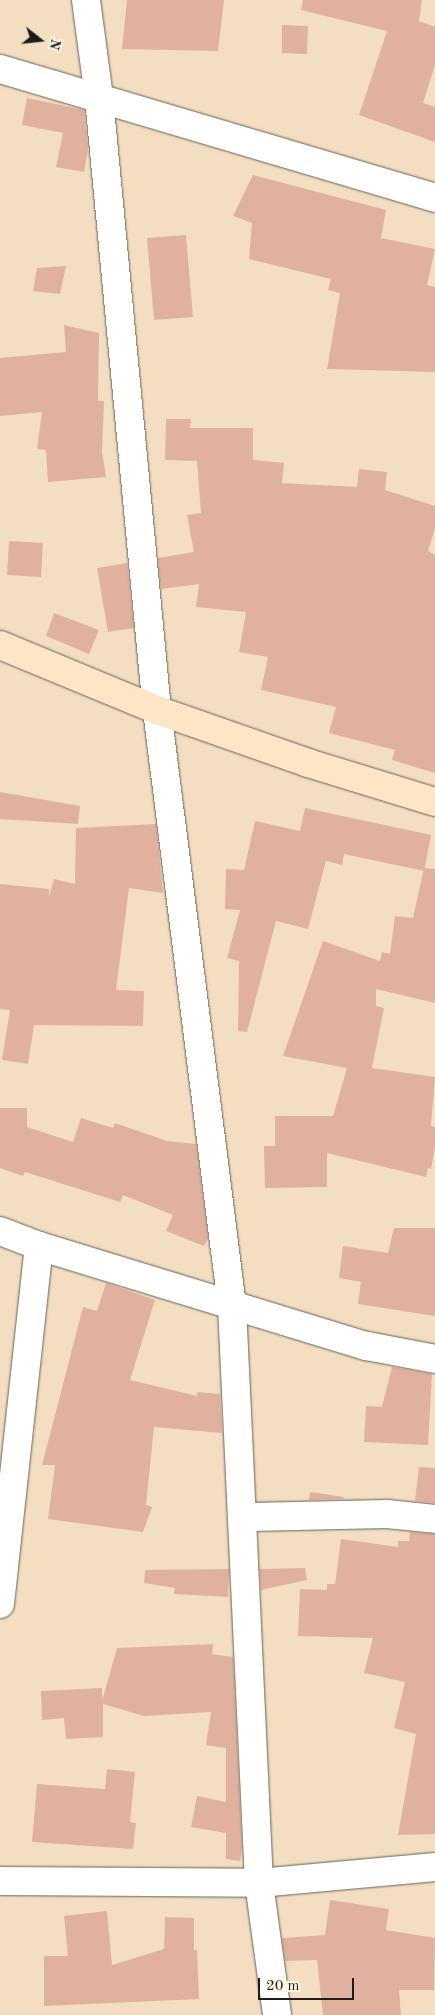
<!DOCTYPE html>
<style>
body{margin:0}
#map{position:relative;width:435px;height:2015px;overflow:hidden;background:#f4dec1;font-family:"Old Standard TT",serif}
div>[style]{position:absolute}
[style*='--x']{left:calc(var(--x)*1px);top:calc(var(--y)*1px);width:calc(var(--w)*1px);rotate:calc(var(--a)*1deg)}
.building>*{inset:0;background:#e1b19f}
.roads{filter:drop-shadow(0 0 1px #686056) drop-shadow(0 0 1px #686056)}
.street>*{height:28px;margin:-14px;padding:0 14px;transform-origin:14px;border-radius:14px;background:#fff}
.secondary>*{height:28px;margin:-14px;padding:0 14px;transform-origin:14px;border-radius:14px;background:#fde5c5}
span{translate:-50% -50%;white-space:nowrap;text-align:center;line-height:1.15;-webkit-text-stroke:4.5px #fcf5e5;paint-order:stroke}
.north{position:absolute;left:15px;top:15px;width:50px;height:50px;-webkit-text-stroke:4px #fcf5e5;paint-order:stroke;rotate:106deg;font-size:14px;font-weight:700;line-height:20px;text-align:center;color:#1c1c1c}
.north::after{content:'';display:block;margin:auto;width:18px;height:22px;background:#1c1c1c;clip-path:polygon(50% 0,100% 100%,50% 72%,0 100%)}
.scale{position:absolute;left:258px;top:1978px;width:96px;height:22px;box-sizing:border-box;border:2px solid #1c1c1c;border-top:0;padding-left:6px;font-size:15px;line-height:18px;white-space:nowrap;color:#1c1c1c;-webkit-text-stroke:4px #fcf5e5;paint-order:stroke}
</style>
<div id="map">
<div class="building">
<i style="clip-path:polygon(127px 0,224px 0,218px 51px,122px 49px)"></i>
<i style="clip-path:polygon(303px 0,422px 0,419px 21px,435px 27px,435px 65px,423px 103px,435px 107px,435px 142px,359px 115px,387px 31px,301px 10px)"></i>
<i style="clip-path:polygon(282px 25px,308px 26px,307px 54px,282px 53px)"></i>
<i style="clip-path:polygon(27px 98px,84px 110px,88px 150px,84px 172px,56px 167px,63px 133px,22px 125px)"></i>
<i style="clip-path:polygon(253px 175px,386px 210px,381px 238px,435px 249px,427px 285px,435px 287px,435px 372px,327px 369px,340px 293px,328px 290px,331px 279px,249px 259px,252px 223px,233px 216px)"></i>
<i style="clip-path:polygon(186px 235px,193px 317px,154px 320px,147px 238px)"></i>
<i style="clip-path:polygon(66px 266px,60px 294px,33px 291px,37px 268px)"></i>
<i style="clip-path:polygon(64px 325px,99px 333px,98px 401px,104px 401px,102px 452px,106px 477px,48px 482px,46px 450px,37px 449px,42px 412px,0 416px,0 358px,66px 352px)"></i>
<i style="clip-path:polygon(166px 419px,191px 419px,190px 428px,253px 428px,253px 460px,284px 463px,282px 483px,357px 487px,359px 469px,387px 472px,385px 490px,435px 506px,435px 528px,428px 551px,435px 555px,435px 773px,392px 760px,395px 750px,329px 733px,336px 707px,261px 690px,268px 657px,239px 652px,246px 612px,196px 607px,199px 584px,161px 589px,158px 558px,194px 552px,187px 515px,201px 513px,197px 461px,165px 460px)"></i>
<i style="clip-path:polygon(9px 541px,43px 543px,41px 577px,7px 575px)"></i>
<i style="clip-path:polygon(127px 563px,134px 628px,108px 632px,97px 568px)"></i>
<i style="clip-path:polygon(54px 613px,99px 630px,89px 654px,46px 636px)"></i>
<i style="clip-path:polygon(0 792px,80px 806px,78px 824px,0 819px)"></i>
<i style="clip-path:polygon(305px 808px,431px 835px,424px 871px,344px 854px,342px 865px,326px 861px,308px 929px,276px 921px,247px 1032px,238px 1031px,239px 961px,227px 958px,240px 910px,225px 909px,226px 869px,244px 870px,255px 821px,300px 831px)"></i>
<i style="clip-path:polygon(156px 824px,163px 893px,129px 888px,116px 990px,144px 991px,143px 1026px,34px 1025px,28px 1064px,2px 1060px,10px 1010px,0 1009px,0 884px,49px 889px,49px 897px,54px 879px,75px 884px,76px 828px)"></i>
<i style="clip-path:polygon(424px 868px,435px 869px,435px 1003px,376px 989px,376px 1006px,384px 1008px,372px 1068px,435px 1077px,431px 1126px,435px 1127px,435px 1147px,431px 1169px,428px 1168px,426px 1177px,327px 1153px,327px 1187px,265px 1188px,264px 1146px,275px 1146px,275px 1116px,333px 1116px,347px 1068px,283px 1056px,323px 941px,380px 961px,382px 952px,390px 954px,395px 916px,413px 918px)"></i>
<i style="clip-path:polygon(0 1108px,27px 1108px,27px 1127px,73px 1142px,81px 1118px,113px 1128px,115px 1123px,167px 1141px,196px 1144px,208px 1238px,204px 1246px,166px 1231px,173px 1215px,123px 1195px,120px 1202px,25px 1172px,23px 1176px,0 1168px)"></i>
<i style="clip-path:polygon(394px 1228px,435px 1228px,435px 1316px,358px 1304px,361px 1282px,339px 1278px,343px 1246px,388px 1253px)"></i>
<i style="clip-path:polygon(106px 1283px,155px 1300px,130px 1380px,197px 1396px,197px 1392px,220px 1394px,222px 1433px,154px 1427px,146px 1505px,152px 1507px,143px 1532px,48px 1519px,55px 1465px,42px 1465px,83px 1307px,97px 1311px)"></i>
<i style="clip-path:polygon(392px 1367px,432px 1374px,428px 1445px,364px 1442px,366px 1406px,382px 1407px)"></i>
<i style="clip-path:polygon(419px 1467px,435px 1468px,435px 1503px,415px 1501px)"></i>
<i style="clip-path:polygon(310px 1492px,344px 1497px,343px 1499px,309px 1500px)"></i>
<i style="clip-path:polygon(410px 1532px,435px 1534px,435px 1834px,398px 1835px,416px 1734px,394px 1728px,405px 1682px,364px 1673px,373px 1638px,298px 1636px,300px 1589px,327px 1590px,327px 1584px,335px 1584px,341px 1539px,398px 1547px,398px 1541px,409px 1541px)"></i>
<i style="clip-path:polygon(305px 1568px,307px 1580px,261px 1590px,260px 1569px)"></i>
<i style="clip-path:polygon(229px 1569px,228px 1597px,174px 1594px,175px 1588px,144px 1583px,145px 1570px)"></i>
<i style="clip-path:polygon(213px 1644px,212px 1654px,233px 1657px,242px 1848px,240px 1861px,226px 1859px,226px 1833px,191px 1827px,197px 1796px,226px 1802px,226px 1748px,206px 1745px,211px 1712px,144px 1716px,103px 1704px,103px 1737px,66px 1739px,64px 1718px,42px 1720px,41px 1691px,102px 1688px,102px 1701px,117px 1648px)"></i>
<i style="clip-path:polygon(107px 1769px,135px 1772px,130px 1822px,136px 1823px,133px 1849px,32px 1842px,37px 1784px,105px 1789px)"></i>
<i style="clip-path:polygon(330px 1900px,389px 1909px,386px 1930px,435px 1938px,434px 1990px,399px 1990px,401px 2015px,323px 2015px,317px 1960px,285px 1961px,282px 1938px,325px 1935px)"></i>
<i style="clip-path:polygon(107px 1911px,112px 1965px,164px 1949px,165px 1917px,194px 1918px,194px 1950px,197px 1950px,199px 1999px,44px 2006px,44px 1956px,68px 1956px,64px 1916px)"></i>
</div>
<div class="roads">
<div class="street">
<i style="--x:86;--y:0;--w:99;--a:82.4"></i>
<i style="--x:99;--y:98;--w:615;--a:84.59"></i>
<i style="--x:157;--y:710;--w:601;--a:82.83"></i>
<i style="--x:232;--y:1306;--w:578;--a:87.32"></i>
<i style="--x:259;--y:1883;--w:133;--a:82.2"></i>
<i style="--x:0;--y:69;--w:454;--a:16.5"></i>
<i style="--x:0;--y:1231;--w:42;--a:21"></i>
<i style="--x:39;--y:1246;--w:343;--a:17"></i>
<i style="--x:367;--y:1346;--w:69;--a:10.8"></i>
<i style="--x:242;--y:1520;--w:9;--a:-21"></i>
<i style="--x:250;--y:1517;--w:137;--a:-1.3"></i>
<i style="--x:387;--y:1514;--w:48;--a:5.9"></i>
<i style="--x:0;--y:1604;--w:360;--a:-83.8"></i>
<i style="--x:0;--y:1881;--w:259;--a:0.4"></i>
<i style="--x:259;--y:1883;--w:177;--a:-5.2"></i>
</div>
<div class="secondary">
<i style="--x:0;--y:645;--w:170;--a:22.5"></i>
<i style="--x:157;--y:710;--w:160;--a:19.3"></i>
<i style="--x:308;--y:763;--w:133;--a:17.1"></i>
</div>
</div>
<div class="north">N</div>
<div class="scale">20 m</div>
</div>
